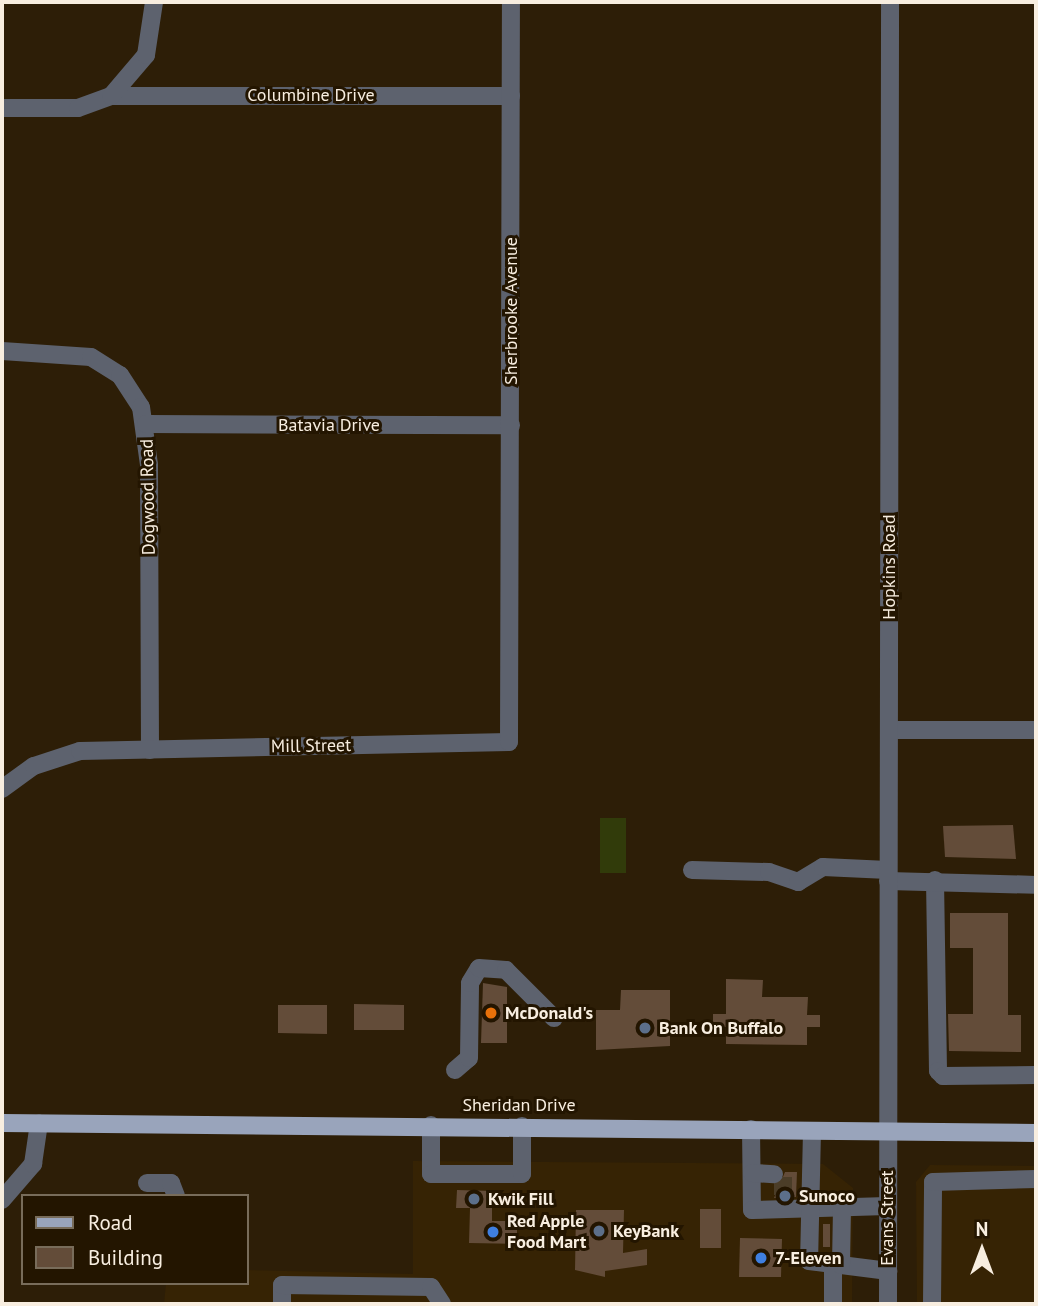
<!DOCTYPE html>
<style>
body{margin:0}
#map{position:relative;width:1038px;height:1306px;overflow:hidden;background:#2d1e07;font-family:"PT Sans",sans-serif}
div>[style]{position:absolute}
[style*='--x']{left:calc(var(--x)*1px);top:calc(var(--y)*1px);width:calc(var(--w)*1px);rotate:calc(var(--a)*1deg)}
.built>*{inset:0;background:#362304}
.green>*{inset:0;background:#313b0a}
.building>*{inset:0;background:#634c39}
.minor-tunnel>*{height:18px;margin-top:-9px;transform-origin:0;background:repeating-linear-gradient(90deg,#4b3d28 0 18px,transparent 0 27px)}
.minor>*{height:18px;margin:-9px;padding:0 9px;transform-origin:9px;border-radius:9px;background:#5d626e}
.major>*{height:18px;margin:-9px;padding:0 9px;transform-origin:9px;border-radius:9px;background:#99a4bb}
.dots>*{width:19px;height:19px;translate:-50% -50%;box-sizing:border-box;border:4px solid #231500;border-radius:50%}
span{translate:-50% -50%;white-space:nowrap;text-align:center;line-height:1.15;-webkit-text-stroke:6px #231500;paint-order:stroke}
.street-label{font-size:18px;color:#f8eee0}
.poi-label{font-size:18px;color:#f8eee0;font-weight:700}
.left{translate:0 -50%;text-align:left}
.frame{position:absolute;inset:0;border:4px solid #f8eee0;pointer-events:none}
.legend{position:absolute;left:21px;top:1194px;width:228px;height:91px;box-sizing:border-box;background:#231500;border:2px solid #786c5a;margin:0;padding:9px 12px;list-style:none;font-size:21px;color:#f8eee0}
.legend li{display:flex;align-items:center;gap:14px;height:35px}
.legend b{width:35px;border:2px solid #786c5a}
.north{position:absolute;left:947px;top:1215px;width:70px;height:70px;-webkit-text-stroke:5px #231500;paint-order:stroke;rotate:0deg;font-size:19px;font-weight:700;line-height:28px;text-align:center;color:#f8eee0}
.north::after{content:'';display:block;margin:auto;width:24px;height:32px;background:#f8eee0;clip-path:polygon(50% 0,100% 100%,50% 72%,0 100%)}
</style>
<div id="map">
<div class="built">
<i style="clip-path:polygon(413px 1161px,823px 1164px,853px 1188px,852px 1304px,164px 1304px,166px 1283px,247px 1283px,247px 1270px,413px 1274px)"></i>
<i style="clip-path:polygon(930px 1165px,1036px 1166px,1036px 1304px,917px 1304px,916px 1182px)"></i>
</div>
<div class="green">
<i style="clip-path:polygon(600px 818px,626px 818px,626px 873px,600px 873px)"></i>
</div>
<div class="building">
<i style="clip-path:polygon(1013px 825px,1016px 859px,945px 857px,943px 826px)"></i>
<i style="clip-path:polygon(950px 913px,1008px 913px,1008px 1015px,1021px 1015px,1021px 1052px,949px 1051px,948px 1014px,973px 1014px,973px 948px,950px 948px)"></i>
<i style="clip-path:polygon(726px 979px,763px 980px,762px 997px,808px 997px,807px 1015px,820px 1015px,820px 1027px,807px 1027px,807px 1045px,726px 1044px,726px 1027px,713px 1027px,713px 1014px,726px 1014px)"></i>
<i style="clip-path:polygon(483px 983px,507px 987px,507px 1043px,481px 1043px)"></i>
<i style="clip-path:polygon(621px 990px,670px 990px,670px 1046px,596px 1050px,596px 1010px,620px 1010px)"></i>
<i style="clip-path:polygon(354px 1004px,404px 1005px,404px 1030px,354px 1030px)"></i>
<i style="clip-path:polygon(278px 1005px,327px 1005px,327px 1034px,278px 1033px)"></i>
<i style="clip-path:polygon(785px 1172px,797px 1172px,796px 1197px,774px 1198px)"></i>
<i style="clip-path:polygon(457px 1190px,492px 1191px,492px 1221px,517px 1221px,517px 1244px,469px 1243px,470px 1208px,456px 1208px)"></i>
<i style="clip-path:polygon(700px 1209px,721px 1209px,721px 1248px,700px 1248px)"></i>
<i style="clip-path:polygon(576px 1210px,624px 1210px,623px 1253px,647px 1249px,647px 1265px,605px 1271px,605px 1277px,575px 1270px)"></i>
<i style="clip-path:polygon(823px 1224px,830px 1224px,830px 1247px,823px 1247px)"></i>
<i style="clip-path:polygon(740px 1238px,782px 1239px,781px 1277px,739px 1277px)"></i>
</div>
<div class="minor-tunnel">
<i style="--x:774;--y:1186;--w:23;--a:0"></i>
</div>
<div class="minor">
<i style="--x:111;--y:96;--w:400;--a:0"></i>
<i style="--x:2;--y:108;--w:76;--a:0"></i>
<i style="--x:78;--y:108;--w:35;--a:-20"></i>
<i style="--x:111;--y:96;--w:54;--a:-49.5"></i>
<i style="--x:146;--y:55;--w:54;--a:-81.4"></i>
<i style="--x:2;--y:351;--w:89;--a:3.9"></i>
<i style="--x:91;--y:357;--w:34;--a:32"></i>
<i style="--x:120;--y:375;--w:38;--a:57"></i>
<i style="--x:141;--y:407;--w:59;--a:82.1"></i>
<i style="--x:149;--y:465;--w:285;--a:89.8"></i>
<i style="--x:146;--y:424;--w:365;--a:0.2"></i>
<i style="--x:889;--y:730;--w:147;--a:0"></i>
<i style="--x:2;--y:789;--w:39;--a:-36"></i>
<i style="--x:34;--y:766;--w:48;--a:-18.1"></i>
<i style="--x:80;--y:751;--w:429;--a:-1.2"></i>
<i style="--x:509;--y:742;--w:740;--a:-89.85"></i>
<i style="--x:692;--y:870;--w:77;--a:1.5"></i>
<i style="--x:769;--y:872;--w:31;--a:19"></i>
<i style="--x:798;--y:882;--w:29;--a:-31"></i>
<i style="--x:823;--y:867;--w:65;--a:2.6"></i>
<i style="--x:935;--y:880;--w:191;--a:89.1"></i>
<i style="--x:938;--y:1071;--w:7;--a:45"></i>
<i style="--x:943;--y:1076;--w:93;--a:-0.6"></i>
<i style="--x:888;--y:881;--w:148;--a:1.5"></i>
<i style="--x:455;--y:1070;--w:18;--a:-41"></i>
<i style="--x:469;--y:1058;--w:75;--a:-89.2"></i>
<i style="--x:470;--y:983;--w:17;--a:-59"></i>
<i style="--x:479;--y:968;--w:27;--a:4"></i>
<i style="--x:506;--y:970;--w:68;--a:45"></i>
<i style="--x:431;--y:1125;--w:49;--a:90"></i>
<i style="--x:431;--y:1174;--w:91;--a:0"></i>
<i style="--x:522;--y:1174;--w:48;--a:-90"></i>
<i style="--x:751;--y:1129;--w:81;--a:89.3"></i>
<i style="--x:752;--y:1210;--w:135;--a:-1.7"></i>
<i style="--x:812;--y:1131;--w:130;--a:91.3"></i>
<i style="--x:809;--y:1261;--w:80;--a:7.2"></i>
<i style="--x:752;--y:1173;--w:22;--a:3"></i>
<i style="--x:147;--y:1183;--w:24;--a:0"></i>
<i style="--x:171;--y:1183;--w:14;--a:69"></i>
<i style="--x:2;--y:1200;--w:48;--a:-49.3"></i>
<i style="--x:33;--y:1164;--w:41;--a:-81.7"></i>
<i style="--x:833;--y:1264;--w:40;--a:90"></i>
<i style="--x:841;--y:1265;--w:57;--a:-89"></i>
<i style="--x:282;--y:1304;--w:19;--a:-90"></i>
<i style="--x:282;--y:1285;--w:149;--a:0.8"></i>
<i style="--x:431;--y:1287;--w:20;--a:57"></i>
<i style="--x:888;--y:1304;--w:1302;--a:-89.91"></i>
<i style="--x:932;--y:1304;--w:122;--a:-89.5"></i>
<i style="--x:933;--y:1182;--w:103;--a:-1.7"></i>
</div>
<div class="major">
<i style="--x:2;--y:1123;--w:1034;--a:0.55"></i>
</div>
<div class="dots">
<i style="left:491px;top:1013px;background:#e8710a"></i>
<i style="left:645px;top:1028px;background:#5c6f8a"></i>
<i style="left:785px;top:1196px;background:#5c6f8a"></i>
<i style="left:474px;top:1199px;background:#5c6f8a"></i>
<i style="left:599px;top:1231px;background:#5c6f8a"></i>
<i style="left:493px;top:1232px;background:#3f7fe0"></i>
<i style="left:761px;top:1258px;background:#3f7fe0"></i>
</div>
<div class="street-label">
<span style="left:311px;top:95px">Columbine Drive</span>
<span style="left:511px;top:311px;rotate:-90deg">Sherbrooke Avenue</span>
<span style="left:329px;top:425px">Batavia Drive</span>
<span style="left:148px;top:497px;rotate:-91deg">Dogwood Road</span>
<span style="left:889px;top:567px;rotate:-90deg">Hopkins Road</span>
<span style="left:311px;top:746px;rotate:-1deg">Mill Street</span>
<span style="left:519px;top:1105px">Sheridan Drive</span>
<span style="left:887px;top:1218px;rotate:-90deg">Evans Street</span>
</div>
<div class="poi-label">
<span class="left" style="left:505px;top:1013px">McDonald's</span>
<span class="left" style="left:659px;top:1028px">Bank On Buffalo</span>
<span class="left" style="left:799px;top:1196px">Sunoco</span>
<span class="left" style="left:488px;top:1199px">Kwik Fill</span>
<span class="left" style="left:507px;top:1232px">Red Apple<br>Food Mart</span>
<span class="left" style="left:613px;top:1231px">KeyBank</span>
<span class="left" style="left:775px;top:1258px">7-Eleven</span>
</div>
<div class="frame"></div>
<ul class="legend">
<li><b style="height:9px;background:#99a4bb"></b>Road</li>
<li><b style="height:19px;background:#634c39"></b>Building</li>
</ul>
<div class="north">N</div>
</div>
